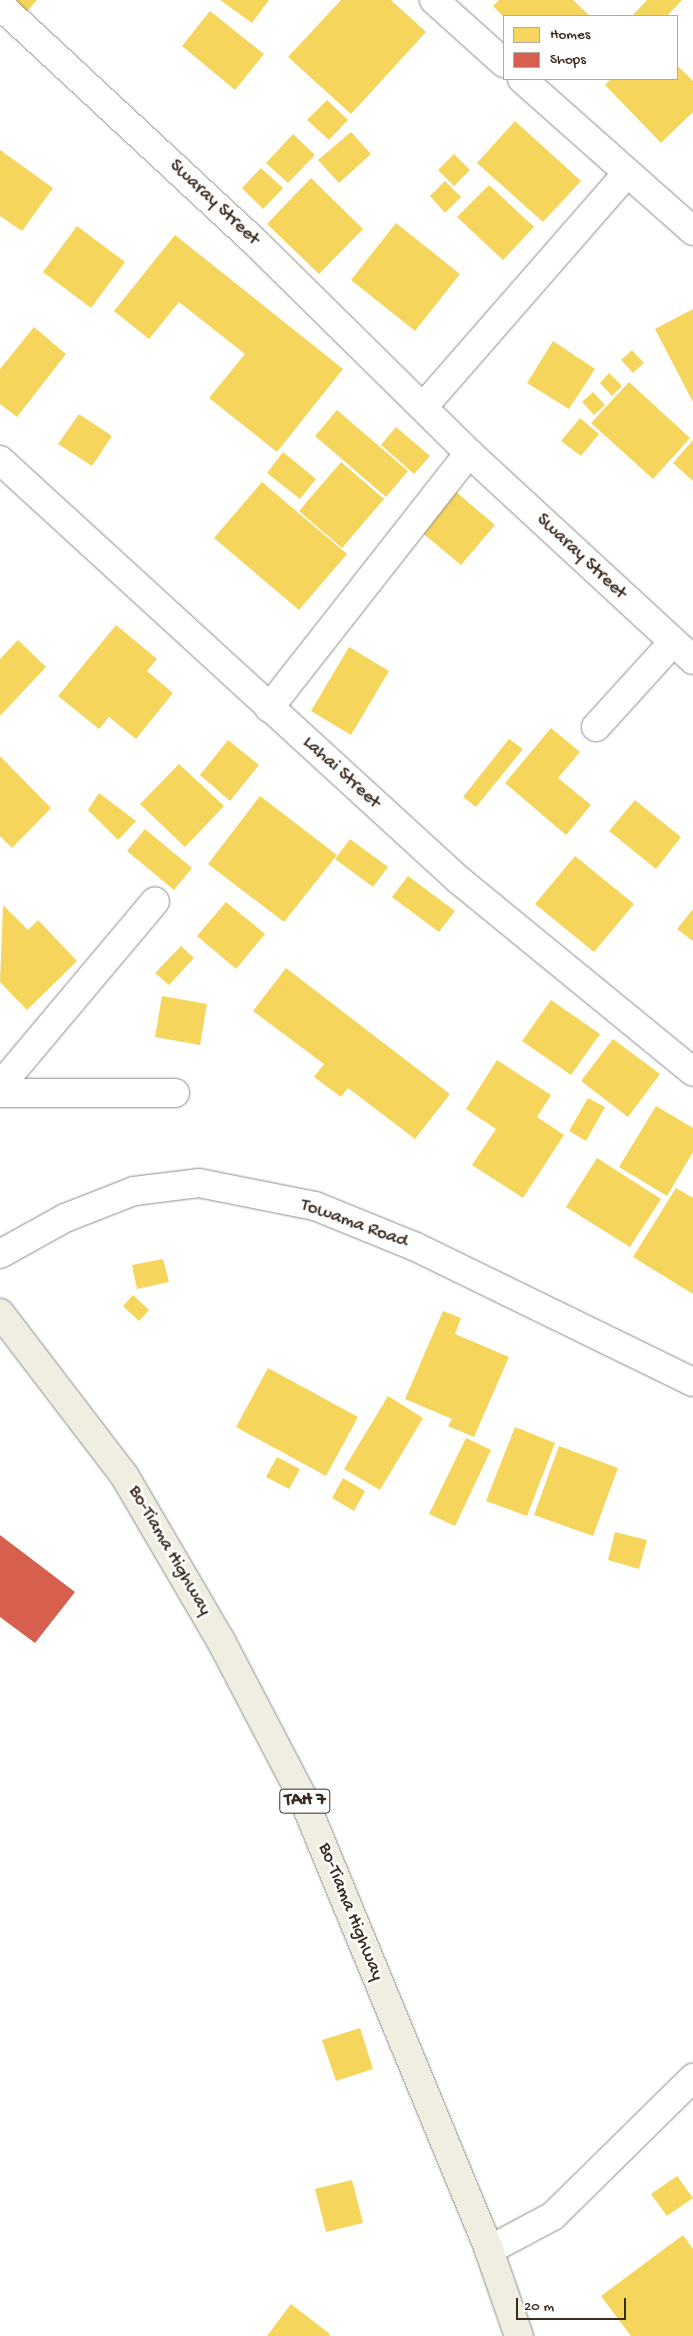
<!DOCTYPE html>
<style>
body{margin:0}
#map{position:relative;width:693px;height:2336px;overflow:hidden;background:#fff;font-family:"Gochi Hand",sans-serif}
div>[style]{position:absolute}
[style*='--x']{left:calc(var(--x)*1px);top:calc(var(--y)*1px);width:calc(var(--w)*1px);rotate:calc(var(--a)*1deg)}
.homes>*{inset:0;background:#f6d55c}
.shops>*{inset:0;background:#d6604d}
.roads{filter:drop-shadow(0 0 1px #8e8b88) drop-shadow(0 0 1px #8e8b88)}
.street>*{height:28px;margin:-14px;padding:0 14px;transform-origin:14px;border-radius:14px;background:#fff}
.secondary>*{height:28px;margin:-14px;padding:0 14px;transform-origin:14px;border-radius:14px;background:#fff}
.highway>*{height:28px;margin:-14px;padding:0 14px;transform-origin:14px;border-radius:14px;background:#f0ede1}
span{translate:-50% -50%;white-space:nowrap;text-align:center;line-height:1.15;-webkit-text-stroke:5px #fff;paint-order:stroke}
.shield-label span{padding:1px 4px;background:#fff;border:1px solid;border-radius:4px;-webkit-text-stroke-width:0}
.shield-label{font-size:18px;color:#3b2a1e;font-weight:700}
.street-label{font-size:19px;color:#3b2a1e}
.legend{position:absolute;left:503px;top:15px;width:175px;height:65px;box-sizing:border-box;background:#fff;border:1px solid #b1aaa5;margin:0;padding:6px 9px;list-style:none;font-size:15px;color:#3b2a1e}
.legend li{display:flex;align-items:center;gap:10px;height:25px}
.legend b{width:25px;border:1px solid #b1aaa5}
.scale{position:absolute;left:516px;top:2298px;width:110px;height:22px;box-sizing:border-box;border:2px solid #3b2a1e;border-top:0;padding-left:6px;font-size:15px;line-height:18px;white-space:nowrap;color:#3b2a1e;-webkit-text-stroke:4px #fff;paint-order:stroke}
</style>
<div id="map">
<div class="homes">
<i style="clip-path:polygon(7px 0,37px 0,24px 15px)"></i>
<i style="clip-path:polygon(220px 0,269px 0,252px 23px)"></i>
<i style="clip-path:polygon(341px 0,391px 0,426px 32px,351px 114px,288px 57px)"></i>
<i style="clip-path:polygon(499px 0,573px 0,590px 16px,503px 16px,493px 6px)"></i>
<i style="clip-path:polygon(647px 0,682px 0,667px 16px,632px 16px)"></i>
<i style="clip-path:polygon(210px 11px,264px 54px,235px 90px,182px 46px)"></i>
<i style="clip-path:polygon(677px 65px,693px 81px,693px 112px,661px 143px,605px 85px,611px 79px,677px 79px)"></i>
<i style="clip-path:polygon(327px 100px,348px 120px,329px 140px,307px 120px)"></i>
<i style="clip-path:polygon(515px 121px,581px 181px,543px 222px,477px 163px)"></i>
<i style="clip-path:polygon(351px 132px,371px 154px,339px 183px,318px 160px)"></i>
<i style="clip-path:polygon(293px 134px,315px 155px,288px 183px,266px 163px)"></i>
<i style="clip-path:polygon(0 150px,53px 188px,22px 231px,0 216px)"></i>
<i style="clip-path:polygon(454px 154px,470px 170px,454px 186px,438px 170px)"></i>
<i style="clip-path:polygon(261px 168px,283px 188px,263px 209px,242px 188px)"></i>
<i style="clip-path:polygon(311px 178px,363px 229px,319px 274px,267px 224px)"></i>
<i style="clip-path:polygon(445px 181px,461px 197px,445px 213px,430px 196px)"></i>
<i style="clip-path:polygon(489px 185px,534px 227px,503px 260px,457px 217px)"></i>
<i style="clip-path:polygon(396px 223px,460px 274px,415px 331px,351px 280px)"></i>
<i style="clip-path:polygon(77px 226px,125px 262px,91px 308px,43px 272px)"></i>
<i style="clip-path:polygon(175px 235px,343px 369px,277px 452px,209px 398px,245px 354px,179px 302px,149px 339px,114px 311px)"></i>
<i style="clip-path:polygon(693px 309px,693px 402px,655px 329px)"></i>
<i style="clip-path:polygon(34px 327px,66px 354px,17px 417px,0 404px,0 369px)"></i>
<i style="clip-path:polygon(553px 341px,595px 369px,569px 409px,527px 383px)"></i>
<i style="clip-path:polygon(632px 350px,644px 363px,633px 373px,621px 360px)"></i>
<i style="clip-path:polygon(609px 373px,622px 386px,612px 396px,600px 383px)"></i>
<i style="clip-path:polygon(629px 382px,690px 438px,653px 479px,591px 423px)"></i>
<i style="clip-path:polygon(593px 392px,605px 405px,594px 415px,582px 402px)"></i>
<i style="clip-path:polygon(337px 410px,408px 471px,386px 497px,315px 436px)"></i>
<i style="clip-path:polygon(79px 414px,112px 436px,92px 466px,58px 444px)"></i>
<i style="clip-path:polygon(580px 418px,599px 434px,581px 456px,561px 441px)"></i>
<i style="clip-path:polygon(396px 427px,430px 456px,414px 474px,381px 445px)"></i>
<i style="clip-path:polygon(693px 440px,693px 481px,673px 463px)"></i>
<i style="clip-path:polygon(283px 452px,316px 479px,300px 499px,267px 473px)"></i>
<i style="clip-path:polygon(341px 462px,384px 499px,342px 548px,299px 511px)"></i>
<i style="clip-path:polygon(262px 482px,347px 554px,299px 610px,214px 538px)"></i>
<i style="clip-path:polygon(455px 491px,495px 525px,461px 565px,420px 531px)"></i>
<i style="clip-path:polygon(116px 625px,157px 659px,147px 671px,173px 693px,136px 739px,109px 717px,99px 729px,58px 696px)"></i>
<i style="clip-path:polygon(18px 640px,46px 667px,0 716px,0 659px)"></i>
<i style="clip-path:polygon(349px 647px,389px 671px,351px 735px,311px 711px)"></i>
<i style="clip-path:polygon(551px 728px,580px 752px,558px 778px,591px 805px,566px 835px,505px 783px)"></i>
<i style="clip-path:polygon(509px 739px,523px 749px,476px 807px,463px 797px)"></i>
<i style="clip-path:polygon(228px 740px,259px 765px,230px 801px,200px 775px)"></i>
<i style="clip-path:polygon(0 756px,51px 808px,12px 848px,0 836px)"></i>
<i style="clip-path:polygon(179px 764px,224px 806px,185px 847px,140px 804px)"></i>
<i style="clip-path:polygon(99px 793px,136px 821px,118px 840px,88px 810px)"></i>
<i style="clip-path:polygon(260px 796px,337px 855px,284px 922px,208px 864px)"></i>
<i style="clip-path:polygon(635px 800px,681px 837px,656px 869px,609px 831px)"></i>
<i style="clip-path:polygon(145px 829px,192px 868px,174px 890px,127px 851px)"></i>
<i style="clip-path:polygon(350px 839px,388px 867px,373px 887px,335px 859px)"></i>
<i style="clip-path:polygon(575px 856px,634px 904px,594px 952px,535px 904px)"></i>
<i style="clip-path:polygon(408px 876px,455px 911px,439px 932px,392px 897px)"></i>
<i style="clip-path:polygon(226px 902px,265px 934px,236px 969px,197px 936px)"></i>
<i style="clip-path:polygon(3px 905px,28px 930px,38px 920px,77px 961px,27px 1010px,0 982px)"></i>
<i style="clip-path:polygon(693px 909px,693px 941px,677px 929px)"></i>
<i style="clip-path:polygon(181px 946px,194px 958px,169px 985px,155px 973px)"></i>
<i style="clip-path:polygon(286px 968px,450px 1094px,415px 1139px,348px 1088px,341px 1097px,314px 1077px,324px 1064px,253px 1011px)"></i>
<i style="clip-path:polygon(162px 996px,207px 1004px,200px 1045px,155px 1037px)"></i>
<i style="clip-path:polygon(551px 1000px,600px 1034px,571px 1075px,522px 1041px)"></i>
<i style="clip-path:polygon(613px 1039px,660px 1074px,628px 1117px,581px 1081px)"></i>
<i style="clip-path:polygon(497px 1060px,551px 1095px,537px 1117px,564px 1135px,523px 1198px,472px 1165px,496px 1129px,466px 1109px)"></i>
<i style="clip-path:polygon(588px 1098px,605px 1107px,586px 1141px,569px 1131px)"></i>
<i style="clip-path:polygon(656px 1106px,693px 1128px,693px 1152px,667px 1196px,619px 1167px)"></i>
<i style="clip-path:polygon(597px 1158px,661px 1199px,630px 1247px,566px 1207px)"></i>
<i style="clip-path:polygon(676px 1188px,693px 1198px,693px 1294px,633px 1257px)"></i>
<i style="clip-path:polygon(163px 1259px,169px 1282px,137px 1289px,132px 1265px)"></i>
<i style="clip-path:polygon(133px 1295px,149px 1310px,139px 1321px,123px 1306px)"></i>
<i style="clip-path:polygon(443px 1311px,461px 1318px,455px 1334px,509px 1357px,474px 1437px,448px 1426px,452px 1419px,405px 1399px)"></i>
<i style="clip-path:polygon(268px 1368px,358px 1417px,326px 1476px,236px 1427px)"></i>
<i style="clip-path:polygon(388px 1396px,423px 1418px,380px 1490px,344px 1469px)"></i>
<i style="clip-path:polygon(515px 1427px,555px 1443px,527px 1516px,486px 1501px)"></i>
<i style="clip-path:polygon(466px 1438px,491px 1450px,455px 1526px,429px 1514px)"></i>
<i style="clip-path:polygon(559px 1446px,618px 1468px,593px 1536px,534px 1515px)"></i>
<i style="clip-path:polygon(277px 1457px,300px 1469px,289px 1489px,266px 1477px)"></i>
<i style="clip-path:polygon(343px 1478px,365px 1491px,354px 1511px,332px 1498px)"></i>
<i style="clip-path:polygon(615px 1532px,647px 1540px,639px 1569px,608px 1560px)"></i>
<i style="clip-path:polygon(360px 2028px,373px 2069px,336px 2081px,322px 2040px)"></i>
<i style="clip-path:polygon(677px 2176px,693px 2198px,667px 2216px,651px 2194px)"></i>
<i style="clip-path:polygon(352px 2180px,363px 2223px,326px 2232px,315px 2189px)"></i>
<i style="clip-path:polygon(683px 2235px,693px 2249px,693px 2336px,631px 2336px,601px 2296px)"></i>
<i style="clip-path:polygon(291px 2304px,330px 2334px,329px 2336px,267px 2336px)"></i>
</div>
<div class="shops">
<i style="clip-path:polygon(0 1535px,75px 1592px,35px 1643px,0 1617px)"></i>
</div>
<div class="roads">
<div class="street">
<i style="--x:434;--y:0;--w:94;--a:42"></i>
<i style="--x:0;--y:5;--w:342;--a:42.9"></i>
<i style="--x:251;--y:238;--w:306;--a:44.6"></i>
<i style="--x:469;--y:453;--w:305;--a:42.7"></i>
<i style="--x:522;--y:79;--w:229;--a:41.6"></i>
<i style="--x:424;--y:406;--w:309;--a:-48.9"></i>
<i style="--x:0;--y:460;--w:624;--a:42.47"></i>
<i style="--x:460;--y:881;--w:301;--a:39.3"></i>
<i style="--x:269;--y:708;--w:324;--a:-51.9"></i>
<i style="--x:596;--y:727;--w:115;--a:-47.8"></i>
<i style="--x:0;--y:1086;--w:241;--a:-50"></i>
<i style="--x:0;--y:1093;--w:175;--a:0"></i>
<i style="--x:489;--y:2250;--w:72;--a:-28"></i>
<i style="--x:553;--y:2216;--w:197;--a:-44.6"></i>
</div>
<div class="secondary">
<i style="--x:0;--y:1254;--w:74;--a:-29"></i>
<i style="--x:65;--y:1218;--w:74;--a:-21.4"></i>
<i style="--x:134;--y:1191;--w:65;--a:-7"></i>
<i style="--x:199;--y:1183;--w:118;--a:11.2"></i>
<i style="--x:315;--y:1206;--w:109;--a:22.1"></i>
<i style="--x:416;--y:1247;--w:308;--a:26"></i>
</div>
<div class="highway">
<i style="--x:0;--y:1313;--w:204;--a:52.6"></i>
<i style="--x:124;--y:1475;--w:192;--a:59.7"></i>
<i style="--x:221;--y:1641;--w:177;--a:62.4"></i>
<i style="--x:303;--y:1798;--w:489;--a:67.6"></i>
<i style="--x:489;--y:2250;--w:91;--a:70.8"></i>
</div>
</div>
<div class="shield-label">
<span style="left:305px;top:1801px">TAH 7</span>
</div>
<div class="street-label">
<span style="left:214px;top:203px;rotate:43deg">Swaray Street</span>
<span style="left:581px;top:557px;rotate:43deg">Swaray Street</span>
<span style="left:341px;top:773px;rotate:42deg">Lahai Street</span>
<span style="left:354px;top:1224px;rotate:20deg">Towama Road</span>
<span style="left:169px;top:1551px;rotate:60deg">Bo-Tiama Highway</span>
<span style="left:350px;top:1912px;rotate:68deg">Bo-Tiama Highway</span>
</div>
<ul class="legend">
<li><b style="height:14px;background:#f6d55c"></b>Homes</li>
<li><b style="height:14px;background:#d6604d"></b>Shops</li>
</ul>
<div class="scale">20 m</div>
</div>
